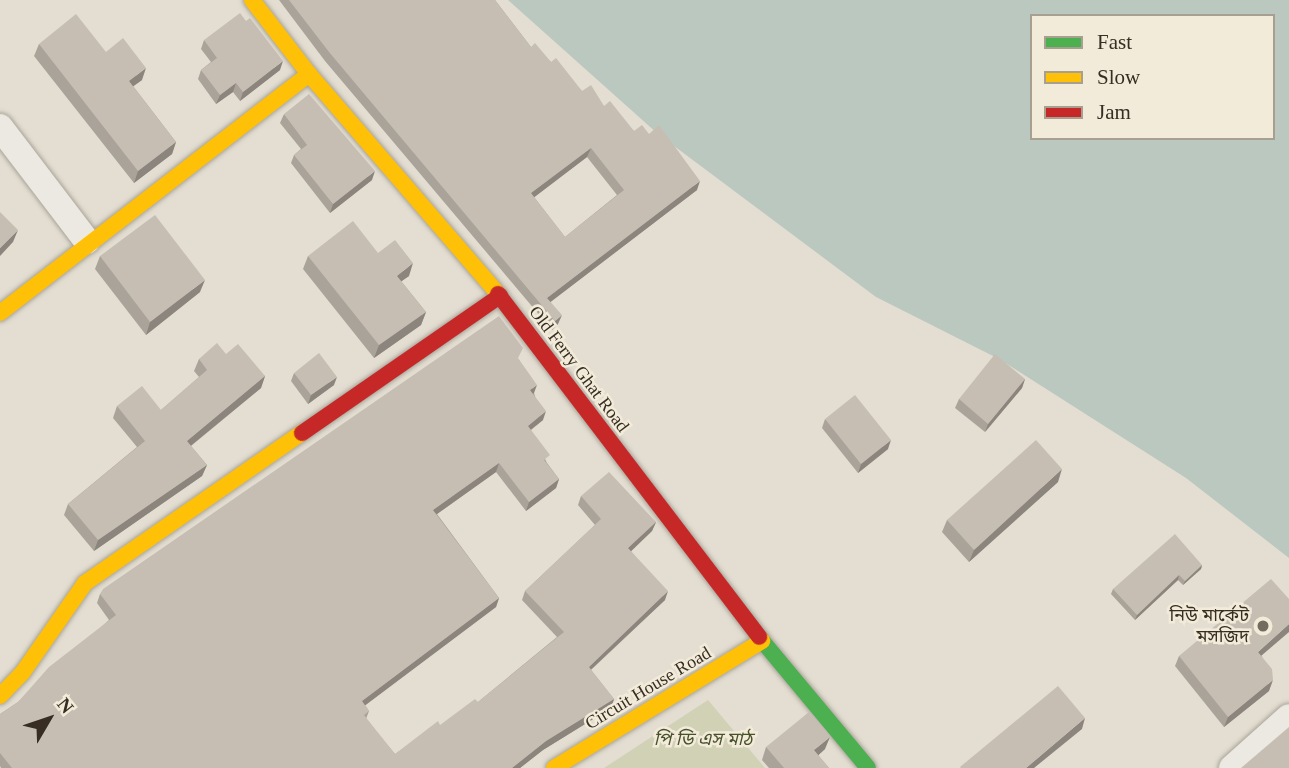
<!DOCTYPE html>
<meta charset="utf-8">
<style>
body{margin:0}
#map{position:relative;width:1289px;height:768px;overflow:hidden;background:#e3ded1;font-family:"Times New Roman","Noto Sans Bengali",serif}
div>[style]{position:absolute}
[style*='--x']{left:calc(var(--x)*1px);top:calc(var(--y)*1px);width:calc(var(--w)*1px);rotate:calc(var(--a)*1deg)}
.green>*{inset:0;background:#d1d1b6}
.water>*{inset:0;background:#bbc8c0}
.roads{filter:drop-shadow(0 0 2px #a9a399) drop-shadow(0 0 2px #a9a399)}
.street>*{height:26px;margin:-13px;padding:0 13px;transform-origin:13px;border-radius:13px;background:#ece9e2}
.fast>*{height:16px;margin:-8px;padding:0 8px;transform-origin:8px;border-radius:8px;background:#4caf50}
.slow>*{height:16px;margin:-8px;padding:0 8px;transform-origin:8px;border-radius:8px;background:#ffc107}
.jam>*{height:16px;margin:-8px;padding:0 8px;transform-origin:8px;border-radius:8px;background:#c62828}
.wall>*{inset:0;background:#aaa399}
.shaded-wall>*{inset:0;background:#8b857d}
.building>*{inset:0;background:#c6beb2}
.dots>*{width:19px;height:19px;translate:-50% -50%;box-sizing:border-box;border:4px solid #f2ebd9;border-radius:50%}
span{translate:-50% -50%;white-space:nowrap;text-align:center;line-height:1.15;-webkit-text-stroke:5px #f2ebd9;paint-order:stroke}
.street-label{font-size:18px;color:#372d22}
.poi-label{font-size:18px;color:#372d22}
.right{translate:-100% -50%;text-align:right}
.park-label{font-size:18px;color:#47512b;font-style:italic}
.legend{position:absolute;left:1030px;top:14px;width:245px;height:126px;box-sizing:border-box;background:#f2ebd9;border:2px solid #a79f90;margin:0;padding:9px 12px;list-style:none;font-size:21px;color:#372d22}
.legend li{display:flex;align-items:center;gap:14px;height:35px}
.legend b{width:35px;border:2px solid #a79f90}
.north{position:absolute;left:14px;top:684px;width:70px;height:70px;-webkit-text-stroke:5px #f2ebd9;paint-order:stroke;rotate:51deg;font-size:19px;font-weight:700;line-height:28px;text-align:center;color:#372d22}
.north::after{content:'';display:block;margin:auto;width:24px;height:32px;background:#372d22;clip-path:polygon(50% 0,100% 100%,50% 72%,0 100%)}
</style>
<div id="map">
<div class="green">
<i style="clip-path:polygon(708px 700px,765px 768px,604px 768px)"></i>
</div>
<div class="water">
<i style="clip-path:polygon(evenodd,508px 0,1289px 0,1289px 558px,1186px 478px,999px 359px,876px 297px,658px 134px,508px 0,1032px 16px,1273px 16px,1273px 138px,1032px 138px,1032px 16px)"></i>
</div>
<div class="roads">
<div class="street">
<i style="--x:0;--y:127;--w:143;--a:52.7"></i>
<i style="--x:1232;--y:768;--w:76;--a:-41.8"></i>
</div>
<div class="fast">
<i style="--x:759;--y:637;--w:170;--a:50.2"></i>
</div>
<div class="slow">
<i style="--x:252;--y:0;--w:93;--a:52.4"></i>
<i style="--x:309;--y:74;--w:290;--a:49.3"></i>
<i style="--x:0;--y:313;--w:391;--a:-37.7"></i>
<i style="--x:0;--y:696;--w:33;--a:-46"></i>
<i style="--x:23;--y:672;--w:108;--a:-55.1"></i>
<i style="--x:85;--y:583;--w:264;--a:-34.7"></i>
<i style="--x:554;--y:768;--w:244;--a:-31.4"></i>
</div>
<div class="jam">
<i style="--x:498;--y:294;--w:431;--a:52.7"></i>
<i style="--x:302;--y:433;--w:241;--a:-34.7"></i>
</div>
</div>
<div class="wall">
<i style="clip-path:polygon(evenodd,279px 0,495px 0,531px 47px,551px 62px,582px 91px,604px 106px,634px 131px,697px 190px,550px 302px,558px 324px,552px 330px,325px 61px,279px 0,587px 157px,617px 195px,565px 237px,534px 197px,587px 157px)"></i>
<i style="clip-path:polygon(204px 40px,280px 70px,240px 101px,233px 92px,216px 104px,198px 79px,201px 70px,211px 62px,201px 49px)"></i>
<i style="clip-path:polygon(39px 44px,106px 52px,142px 80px,133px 86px,176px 142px,172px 154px,134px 183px,34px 56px)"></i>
<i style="clip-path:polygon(284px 114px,372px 180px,330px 213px,291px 163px,294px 155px,301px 149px,280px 123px)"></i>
<i style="clip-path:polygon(378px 253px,409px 276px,401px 281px,426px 312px,421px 325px,374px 358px,303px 269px,308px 256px)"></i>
<i style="clip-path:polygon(100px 256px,200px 292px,146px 335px,95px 269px)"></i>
<i style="clip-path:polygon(226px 354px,265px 376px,261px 388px,191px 446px,207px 465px,202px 476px,94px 551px,64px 515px,68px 504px,137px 447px,113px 418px,117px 406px,161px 410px,199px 377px,194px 371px,199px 359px)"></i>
<i style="clip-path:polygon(519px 360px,534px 393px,543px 420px,531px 430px,547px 463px,559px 479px,556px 488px,526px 511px,496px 472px,437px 514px,499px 598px,496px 607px,365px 705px,369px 711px,366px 719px,395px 754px,478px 702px,557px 637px,522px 600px,525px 591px,595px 525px,578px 505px,581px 496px,656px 522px,652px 531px,631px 551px,665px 600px,591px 670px,614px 699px,611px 708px,543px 750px,520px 768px,1px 768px,0 766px,0 714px,18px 702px,109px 620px,97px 603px,100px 594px)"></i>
<i style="clip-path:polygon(294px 373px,334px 385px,308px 404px,291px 381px)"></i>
<i style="clip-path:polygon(1025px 379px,1022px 388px,985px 432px,955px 408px,959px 399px)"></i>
<i style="clip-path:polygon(825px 419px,888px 449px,858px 473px,822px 428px)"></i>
<i style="clip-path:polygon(1058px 482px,969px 562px,942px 532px,947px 520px)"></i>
<i style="clip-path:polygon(1202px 565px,1201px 569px,1183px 585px,1178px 580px,1135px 620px,1111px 594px,1113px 589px)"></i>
<i style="clip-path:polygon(1179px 656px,1262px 656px,1269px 691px,1224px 727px,1175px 666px)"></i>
<i style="clip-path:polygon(766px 747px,825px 749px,818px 755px,829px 768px,769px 768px,762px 760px)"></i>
</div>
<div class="shaded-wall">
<i style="clip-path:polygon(283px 61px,280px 70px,240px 101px,243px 92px)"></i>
<i style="clip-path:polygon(146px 68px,142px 80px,124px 93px,129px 81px)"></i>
<i style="clip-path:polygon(236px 83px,233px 92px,216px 104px,220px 95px)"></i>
<i style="clip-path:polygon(176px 142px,172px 154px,134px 183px,138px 171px)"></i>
<i style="clip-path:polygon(591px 148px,587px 157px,528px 202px,531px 193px)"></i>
<i style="clip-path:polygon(375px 171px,372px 180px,330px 213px,333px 204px)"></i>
<i style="clip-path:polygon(700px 181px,697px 190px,544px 307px,547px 298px)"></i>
<i style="clip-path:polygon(18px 230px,13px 242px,0 256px,0 248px)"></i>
<i style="clip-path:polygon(413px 263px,409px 276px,392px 288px,397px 276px)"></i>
<i style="clip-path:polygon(205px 280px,200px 292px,146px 335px,150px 322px)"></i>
<i style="clip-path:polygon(426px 312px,421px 325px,374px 358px,379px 345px)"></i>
<i style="clip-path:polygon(562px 315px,558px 324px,552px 330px,555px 321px)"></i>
<i style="clip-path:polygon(265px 376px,261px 388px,183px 452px,187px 441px)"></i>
<i style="clip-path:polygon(337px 377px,334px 385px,308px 404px,311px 395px)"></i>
<i style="clip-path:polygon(1025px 379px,1022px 388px,985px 432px,988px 424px)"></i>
<i style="clip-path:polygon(537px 385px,534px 393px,526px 399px,530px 390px)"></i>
<i style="clip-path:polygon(546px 411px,543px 420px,524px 435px,528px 426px)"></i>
<i style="clip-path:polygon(891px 440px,888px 449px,858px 473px,861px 464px)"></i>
<i style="clip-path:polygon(499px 463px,496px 472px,430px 519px,433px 510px)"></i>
<i style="clip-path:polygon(207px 465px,202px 476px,94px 551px,98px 540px)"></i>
<i style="clip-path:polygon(1062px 469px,1058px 482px,969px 562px,974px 550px)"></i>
<i style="clip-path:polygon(559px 479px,556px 488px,526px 511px,529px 502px)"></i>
<i style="clip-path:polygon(656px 522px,652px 531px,625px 557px,628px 548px)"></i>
<i style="clip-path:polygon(1202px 565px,1201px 569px,1183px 585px,1185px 581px)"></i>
<i style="clip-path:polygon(1179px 575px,1178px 580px,1135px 620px,1137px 615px)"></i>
<i style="clip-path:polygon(668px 591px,665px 600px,585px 675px,589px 667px)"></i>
<i style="clip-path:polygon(499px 598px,496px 607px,359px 710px,362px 701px)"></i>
<i style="clip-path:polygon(1289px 624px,1289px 632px,1254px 662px,1258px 652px)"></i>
<i style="clip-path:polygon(1273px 680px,1269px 691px,1224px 727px,1228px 717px)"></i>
<i style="clip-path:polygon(614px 699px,611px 708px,543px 750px,520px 768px,512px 768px,546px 741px)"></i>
<i style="clip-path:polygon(1085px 718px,1082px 729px,1034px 768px,1026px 768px)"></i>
<i style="clip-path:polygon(830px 737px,825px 749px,810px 763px,814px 750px)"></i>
</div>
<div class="building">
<i style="clip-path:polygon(evenodd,289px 0,495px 0,531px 47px,535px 43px,551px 62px,556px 58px,582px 91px,591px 85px,604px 106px,610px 101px,634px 131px,642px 125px,649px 134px,659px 125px,700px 181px,547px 298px,562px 315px,555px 321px,329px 52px,289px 0,591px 148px,624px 190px,565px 237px,531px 193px,591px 148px)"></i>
<i style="clip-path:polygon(240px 13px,246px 21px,250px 18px,283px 61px,243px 92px,236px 83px,220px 95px,201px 70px,217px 58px,204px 40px)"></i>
<i style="clip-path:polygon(76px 14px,106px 52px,123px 38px,146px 68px,129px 81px,176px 142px,138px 171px,39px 44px)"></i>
<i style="clip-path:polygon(309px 94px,375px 171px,333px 204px,294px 155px,307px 145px,284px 114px)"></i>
<i style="clip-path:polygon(0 212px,18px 230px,0 248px)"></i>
<i style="clip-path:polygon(155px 215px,205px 280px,150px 322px,100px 256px)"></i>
<i style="clip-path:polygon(353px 221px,378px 253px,395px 240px,413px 263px,397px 276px,426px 312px,379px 345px,308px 256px)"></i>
<i style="clip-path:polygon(499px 316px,523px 348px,518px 358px,537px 385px,530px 390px,546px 411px,528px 426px,550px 455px,544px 460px,559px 479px,529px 502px,499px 463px,433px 510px,499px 598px,362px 701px,369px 711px,364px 715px,395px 754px,438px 721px,440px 725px,475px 699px,478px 702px,564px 632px,525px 591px,601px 519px,581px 496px,609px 472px,656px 522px,628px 548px,668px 591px,589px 667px,614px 699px,546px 741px,512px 768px,12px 768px,0 753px,0 714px,18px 702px,49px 667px,116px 615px,100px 594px,103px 589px)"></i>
<i style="clip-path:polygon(217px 343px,226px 354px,238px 344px,265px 376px,187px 441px,207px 465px,98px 540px,68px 504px,145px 441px,117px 406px,142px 386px,161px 410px,207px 370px,199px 359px)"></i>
<i style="clip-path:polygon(319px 353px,337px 377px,311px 395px,294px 373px)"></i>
<i style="clip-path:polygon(995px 354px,1025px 379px,988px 424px,959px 399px)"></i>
<i style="clip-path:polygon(855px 395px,891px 440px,861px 464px,825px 419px)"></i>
<i style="clip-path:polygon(1036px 440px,1062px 469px,974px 550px,947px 520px)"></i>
<i style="clip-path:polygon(1175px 534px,1202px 565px,1185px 581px,1179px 575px,1137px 615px,1113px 589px)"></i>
<i style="clip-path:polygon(1271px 579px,1289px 599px,1289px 624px,1258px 652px,1272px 669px,1273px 680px,1228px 717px,1179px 656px)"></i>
<i style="clip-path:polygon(1058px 686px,1085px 718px,1026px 768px,961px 768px,960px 767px)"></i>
<i style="clip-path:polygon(809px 712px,830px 737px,814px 750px,829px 768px,784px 768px,766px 747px)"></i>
<i style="clip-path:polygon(1289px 727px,1289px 768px,1241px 768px)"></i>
</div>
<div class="dots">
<i style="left:1263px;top:626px;background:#736b5f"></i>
</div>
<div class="street-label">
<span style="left:579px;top:369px;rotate:53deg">Old Ferry Ghat Road</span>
<span style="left:648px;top:688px;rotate:-31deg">Circuit House Road</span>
</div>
<div class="poi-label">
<span class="right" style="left:1249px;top:626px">নিউ মার্কেট<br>মসজিদ</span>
</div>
<div class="park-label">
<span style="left:703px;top:739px">পি ডি এস মাঠ</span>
</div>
<ul class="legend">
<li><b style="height:9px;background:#4caf50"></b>Fast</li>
<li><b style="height:9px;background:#ffc107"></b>Slow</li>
<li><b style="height:9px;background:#c62828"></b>Jam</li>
</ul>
<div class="north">N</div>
</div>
